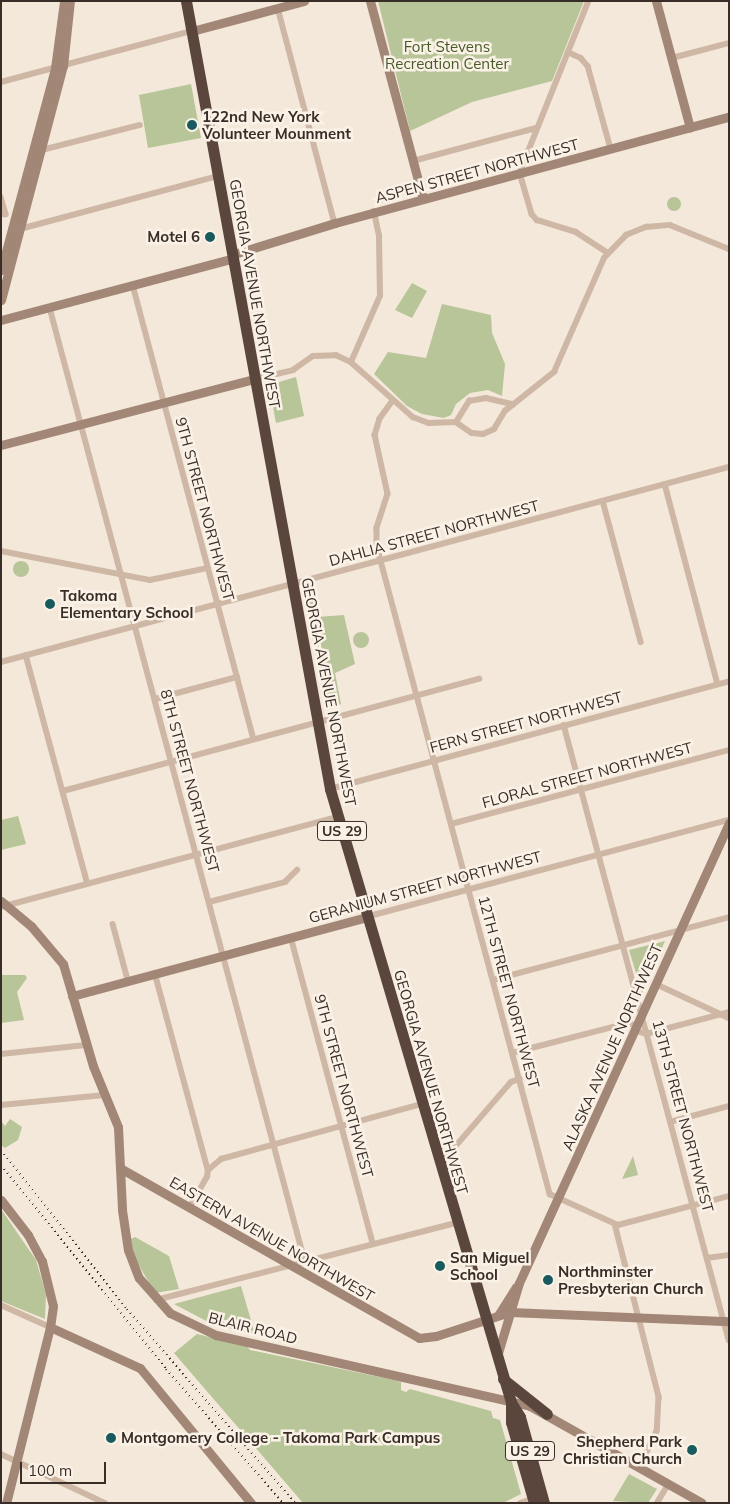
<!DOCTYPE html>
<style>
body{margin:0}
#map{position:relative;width:730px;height:1504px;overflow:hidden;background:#f4e8da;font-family:Mulish,sans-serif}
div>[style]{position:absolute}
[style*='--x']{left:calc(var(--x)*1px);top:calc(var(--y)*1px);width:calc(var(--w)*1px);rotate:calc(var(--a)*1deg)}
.green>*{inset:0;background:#b7c599}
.round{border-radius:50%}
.street>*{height:5.5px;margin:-2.75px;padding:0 2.75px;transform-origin:2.75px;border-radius:2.75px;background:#ceb7a5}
.secondary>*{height:9px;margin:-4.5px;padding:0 4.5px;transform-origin:4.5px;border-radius:4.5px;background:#a28676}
.highway>*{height:11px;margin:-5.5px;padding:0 5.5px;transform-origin:5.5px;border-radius:5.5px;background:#5b463d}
.rail>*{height:2px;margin-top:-1px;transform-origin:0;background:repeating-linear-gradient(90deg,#392d27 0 1px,transparent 0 5px)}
.dots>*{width:14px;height:14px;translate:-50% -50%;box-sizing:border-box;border:2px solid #fbf2e7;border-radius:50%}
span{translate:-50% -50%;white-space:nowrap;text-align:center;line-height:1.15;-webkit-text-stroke:5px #fbf2e7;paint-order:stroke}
.shield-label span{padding:1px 4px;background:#fbf2e7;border:1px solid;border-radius:4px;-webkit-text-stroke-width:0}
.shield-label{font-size:14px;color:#392d27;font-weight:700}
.park-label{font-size:15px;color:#485a28}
.poi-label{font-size:15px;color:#392d27;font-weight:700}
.left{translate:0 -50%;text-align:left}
.right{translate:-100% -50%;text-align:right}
.street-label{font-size:15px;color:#392d27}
.frame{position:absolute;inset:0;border:2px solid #392d27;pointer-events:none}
.scale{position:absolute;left:20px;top:1462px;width:86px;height:22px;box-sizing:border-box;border:2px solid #392d27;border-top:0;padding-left:6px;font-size:15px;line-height:18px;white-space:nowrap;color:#392d27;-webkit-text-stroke:4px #fbf2e7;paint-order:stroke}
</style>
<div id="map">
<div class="green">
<i style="clip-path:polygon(378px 1px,584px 1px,552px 81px,472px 102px,410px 131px)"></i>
<i style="clip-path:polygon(191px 84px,201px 138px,148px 148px,139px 95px)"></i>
<i class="round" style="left:667px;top:197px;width:14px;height:14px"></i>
<i style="clip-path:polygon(412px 283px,427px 291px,412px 318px,395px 310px)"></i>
<i style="clip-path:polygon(442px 304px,491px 315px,492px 333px,505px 364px,502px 396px,488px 390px,470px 393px,456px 404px,451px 415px,444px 418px,422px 414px,407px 406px,374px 374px,388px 352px,426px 358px)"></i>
<i style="clip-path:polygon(296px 377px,304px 416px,276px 423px,269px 385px)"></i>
<i class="round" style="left:13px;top:561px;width:16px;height:16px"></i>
<i style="clip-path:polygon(313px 597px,317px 617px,344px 615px,355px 664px,335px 673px,341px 704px,328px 709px,308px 605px,309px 598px)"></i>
<i class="round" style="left:353px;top:632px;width:16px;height:16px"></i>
<i style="clip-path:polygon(18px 816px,26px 844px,1px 850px,1px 820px)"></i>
<i style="clip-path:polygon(665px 941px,642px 993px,629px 950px)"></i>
<i style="clip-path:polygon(1px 975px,25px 975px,27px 978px,17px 992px,24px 1020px,1px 1023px)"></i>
<i style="clip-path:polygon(10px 1119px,22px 1127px,18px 1140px,5px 1148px,1px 1145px,1px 1121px,5px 1126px)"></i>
<i style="clip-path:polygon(633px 1156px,638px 1175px,622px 1179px)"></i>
<i style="clip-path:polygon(1px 1209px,36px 1260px,46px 1294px,45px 1319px,1px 1301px)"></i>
<i style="clip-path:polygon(135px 1237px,169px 1256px,179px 1289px,155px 1293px,134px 1257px,131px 1239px)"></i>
<i style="clip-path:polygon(241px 1286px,255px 1334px,212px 1324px,174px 1304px)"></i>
<i style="clip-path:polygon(197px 1334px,247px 1346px,250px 1350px,394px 1380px,401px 1382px,401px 1390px,406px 1392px,410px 1389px,491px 1411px,493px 1418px,500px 1420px,521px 1494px,503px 1503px,303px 1503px,174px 1353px)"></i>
<i style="clip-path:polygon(629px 1474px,657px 1489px,648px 1503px,613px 1501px)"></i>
</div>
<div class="street">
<i style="--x:589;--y:1;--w:185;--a:111.9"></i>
<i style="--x:520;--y:173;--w:43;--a:73.7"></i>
<i style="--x:532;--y:214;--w:8;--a:50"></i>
<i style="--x:537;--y:220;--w:41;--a:17.1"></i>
<i style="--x:576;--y:232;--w:38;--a:33"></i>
<i style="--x:278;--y:8;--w:222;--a:75.2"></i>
<i style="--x:568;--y:52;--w:14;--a:25"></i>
<i style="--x:581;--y:58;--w:11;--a:49"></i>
<i style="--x:588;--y:66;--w:86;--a:74.5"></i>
<i style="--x:672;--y:58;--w:59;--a:-14.7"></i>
<i style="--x:1;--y:82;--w:198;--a:-15"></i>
<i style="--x:38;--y:151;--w:105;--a:-14.3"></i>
<i style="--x:413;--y:161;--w:127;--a:-15"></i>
<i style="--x:1;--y:197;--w:18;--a:74"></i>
<i style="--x:6;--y:214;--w:5;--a:169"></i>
<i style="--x:20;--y:229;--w:205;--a:-15"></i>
<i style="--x:133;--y:285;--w:470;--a:75.1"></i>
<i style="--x:50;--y:308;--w:987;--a:75.02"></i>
<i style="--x:351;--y:362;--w:72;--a:-66.3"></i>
<i style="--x:380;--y:296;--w:60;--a:-91"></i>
<i style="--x:379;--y:236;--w:25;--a:-102"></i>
<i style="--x:255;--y:379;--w:39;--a:-13"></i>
<i style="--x:293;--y:370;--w:24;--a:-35"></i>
<i style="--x:313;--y:356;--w:23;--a:-2"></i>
<i style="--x:336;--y:355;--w:17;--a:25"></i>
<i style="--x:351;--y:362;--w:83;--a:41.6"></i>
<i style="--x:413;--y:417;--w:17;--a:21"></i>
<i style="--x:429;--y:423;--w:27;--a:-2"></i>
<i style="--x:393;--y:401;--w:22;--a:126"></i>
<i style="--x:380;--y:419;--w:17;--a:107"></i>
<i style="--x:375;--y:435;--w:60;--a:77.6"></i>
<i style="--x:388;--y:494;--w:36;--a:108"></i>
<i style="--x:377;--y:528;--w:18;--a:90"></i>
<i style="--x:377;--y:546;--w:671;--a:75.05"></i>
<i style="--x:550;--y:1194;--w:75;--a:24.5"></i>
<i style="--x:618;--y:1225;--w:115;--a:-14.6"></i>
<i style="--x:456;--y:422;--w:19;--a:35"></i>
<i style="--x:472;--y:433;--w:11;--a:5"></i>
<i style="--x:483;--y:434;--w:12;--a:-24"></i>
<i style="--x:494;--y:429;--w:21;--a:-59"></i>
<i style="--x:505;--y:411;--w:63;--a:-38.5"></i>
<i style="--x:554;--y:372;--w:124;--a:-66.3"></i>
<i style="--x:604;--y:258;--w:32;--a:-46"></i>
<i style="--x:626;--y:235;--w:22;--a:-22"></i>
<i style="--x:646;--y:227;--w:24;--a:-5"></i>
<i style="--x:670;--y:225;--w:64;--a:22.1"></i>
<i style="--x:456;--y:422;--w:25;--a:-58"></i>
<i style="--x:469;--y:401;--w:17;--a:-10"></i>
<i style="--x:486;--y:398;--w:28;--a:13"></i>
<i style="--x:665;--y:484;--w:207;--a:75.2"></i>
<i style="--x:603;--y:501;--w:146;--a:74.9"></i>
<i style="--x:1;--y:551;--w:152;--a:11"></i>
<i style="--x:150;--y:580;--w:59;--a:-11.7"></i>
<i style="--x:26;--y:655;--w:237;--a:74.9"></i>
<i style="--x:1;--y:662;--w:754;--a:-15"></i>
<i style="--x:155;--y:699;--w:85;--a:-15"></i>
<i style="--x:564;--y:725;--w:637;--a:74.98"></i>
<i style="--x:330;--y:789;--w:413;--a:-15.1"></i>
<i style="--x:63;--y:791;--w:431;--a:-15.1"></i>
<i style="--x:451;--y:824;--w:288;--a:-14.9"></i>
<i style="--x:209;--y:902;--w:79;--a:-14.7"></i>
<i style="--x:285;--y:882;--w:17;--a:-45"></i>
<i style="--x:1;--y:907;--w:349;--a:-15"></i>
<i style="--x:366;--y:917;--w:376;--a:-15"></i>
<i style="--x:113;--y:924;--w:58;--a:75"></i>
<i style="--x:291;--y:937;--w:317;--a:75"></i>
<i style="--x:155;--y:973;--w:204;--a:74.9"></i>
<i style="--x:493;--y:980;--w:244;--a:-14.9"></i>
<i style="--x:656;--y:984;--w:81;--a:25"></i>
<i style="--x:635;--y:1030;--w:12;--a:20"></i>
<i style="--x:646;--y:1034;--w:86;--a:-14.8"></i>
<i style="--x:512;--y:1053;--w:120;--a:-14.5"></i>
<i style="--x:628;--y:1023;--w:9;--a:18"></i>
<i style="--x:1;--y:1054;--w:85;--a:-6"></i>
<i style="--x:1;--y:1105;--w:104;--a:-5.5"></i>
<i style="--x:670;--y:1122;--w:61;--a:-15.2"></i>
<i style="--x:438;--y:1159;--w:11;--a:-22"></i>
<i style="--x:448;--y:1155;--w:96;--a:-49.2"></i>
<i style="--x:511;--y:1082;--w:9;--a:-21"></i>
<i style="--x:189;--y:1208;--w:36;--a:-60"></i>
<i style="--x:207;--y:1177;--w:7;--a:-82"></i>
<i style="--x:208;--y:1170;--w:17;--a:-40"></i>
<i style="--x:221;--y:1159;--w:208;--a:-15.3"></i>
<i style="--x:615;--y:1224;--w:179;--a:75.7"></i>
<i style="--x:659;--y:1397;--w:34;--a:93"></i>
<i style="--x:657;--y:1431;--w:38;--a:115"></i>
<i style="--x:707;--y:1258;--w:22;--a:-8"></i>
<i style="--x:156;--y:1300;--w:310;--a:-14.4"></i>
<i style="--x:1;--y:1305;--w:54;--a:24.2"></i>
<i style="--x:1;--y:1454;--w:115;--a:25.2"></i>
<i style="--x:520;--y:1503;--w:16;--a:-18"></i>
<i style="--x:657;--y:1503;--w:23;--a:-59"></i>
</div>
<div class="secondary">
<i style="--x:370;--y:1;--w:205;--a:75"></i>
<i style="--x:656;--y:1;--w:131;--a:75"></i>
<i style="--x:192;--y:31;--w:116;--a:-15"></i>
<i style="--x:234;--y:254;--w:106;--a:-17.1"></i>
<i style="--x:335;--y:223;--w:408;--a:-15.1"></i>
<i style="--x:1;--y:270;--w:209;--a:-75"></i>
<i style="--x:55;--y:68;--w:68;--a:-82.3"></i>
<i style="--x:1;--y:300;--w:242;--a:-75.2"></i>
<i style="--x:63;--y:66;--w:65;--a:-83.9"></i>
<i style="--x:1;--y:320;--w:241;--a:-14.9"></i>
<i style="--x:1;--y:445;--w:262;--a:-14.6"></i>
<i style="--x:1;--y:901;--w:39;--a:40"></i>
<i style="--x:31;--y:926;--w:50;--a:49.9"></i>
<i style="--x:63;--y:964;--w:106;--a:73.6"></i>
<i style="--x:93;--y:1066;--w:66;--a:67.7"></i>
<i style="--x:118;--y:1127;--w:83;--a:87.2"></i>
<i style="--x:122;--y:1210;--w:40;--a:81.5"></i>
<i style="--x:128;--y:1250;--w:30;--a:69"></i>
<i style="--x:139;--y:1278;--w:47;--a:48.5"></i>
<i style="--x:170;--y:1313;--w:51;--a:25.6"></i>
<i style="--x:216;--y:1335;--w:322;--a:12.7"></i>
<i style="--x:530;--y:1406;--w:197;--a:29.4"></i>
<i style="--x:72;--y:996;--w:304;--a:-15"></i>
<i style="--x:120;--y:1168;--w:344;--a:29.6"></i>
<i style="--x:419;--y:1338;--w:17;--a:-7"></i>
<i style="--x:436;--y:1336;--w:78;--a:-18"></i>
<i style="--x:510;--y:1312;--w:219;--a:2.4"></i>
<i style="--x:1;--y:1200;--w:44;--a:52.4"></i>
<i style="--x:28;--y:1235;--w:30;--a:62"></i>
<i style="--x:42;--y:1261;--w:46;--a:76.3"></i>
<i style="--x:53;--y:1306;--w:21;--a:98"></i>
<i style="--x:50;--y:1327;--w:181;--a:104"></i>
<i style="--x:499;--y:1314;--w:32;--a:-58"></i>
<i style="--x:50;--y:1327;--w:99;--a:24.5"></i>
<i style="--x:140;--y:1368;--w:175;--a:50.6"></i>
<i style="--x:498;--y:1353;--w:73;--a:-73.3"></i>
<i style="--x:519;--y:1283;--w:506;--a:-65.46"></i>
</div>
<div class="highway">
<i style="--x:186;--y:1;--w:801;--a:79.64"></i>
<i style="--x:330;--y:789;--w:639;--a:73.55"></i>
<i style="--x:511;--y:1402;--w:20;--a:90"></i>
<i style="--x:511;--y:1422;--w:84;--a:74.1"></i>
<i style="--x:503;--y:1379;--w:56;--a:38.5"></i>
<i style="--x:512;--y:1404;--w:15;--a:58"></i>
<i style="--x:520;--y:1417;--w:89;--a:74.4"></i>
</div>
<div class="rail">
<i style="--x:1;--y:1150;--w:203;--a:51.6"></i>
<i style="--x:127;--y:1309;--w:257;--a:49.1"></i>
<i style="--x:1;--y:1165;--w:262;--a:51"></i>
<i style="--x:166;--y:1369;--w:178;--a:48.9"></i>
</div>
<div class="dots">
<i style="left:192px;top:125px;background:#185b5f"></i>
<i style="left:210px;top:237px;background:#185b5f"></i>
<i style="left:50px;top:604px;background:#185b5f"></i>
<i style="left:440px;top:1266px;background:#185b5f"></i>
<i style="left:548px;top:1280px;background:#185b5f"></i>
<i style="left:111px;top:1438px;background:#185b5f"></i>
<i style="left:692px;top:1450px;background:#185b5f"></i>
</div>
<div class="shield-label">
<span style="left:342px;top:831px">US 29</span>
<span style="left:530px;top:1451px">US 29</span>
</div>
<div class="park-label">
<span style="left:447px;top:55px">Fort Stevens<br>Recreation Center</span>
</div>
<div class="poi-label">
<span class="left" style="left:202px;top:125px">122nd New York<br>Volunteer Mounment</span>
<span class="right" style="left:200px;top:237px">Motel 6</span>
<span class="left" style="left:60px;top:604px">Takoma<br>Elementary School</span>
<span class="left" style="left:450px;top:1266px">San Miguel<br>School</span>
<span class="left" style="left:558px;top:1280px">Northminster<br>Presbyterian Church</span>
<span class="left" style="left:121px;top:1438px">Montgomery College - Takoma Park Campus</span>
<span class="right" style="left:682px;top:1450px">Shepherd Park<br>Christian Church</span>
</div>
<div class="street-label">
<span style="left:477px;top:171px;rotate:-15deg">ASPEN STREET NORTHWEST</span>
<span style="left:255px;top:294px;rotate:80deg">GEORGIA AVENUE NORTHWEST</span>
<span style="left:205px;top:509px;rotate:75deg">9TH STREET NORTHWEST</span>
<span style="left:434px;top:533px;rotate:-15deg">DAHLIA STREET NORTHWEST</span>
<span style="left:329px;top:692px;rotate:79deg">GEORGIA AVENUE NORTHWEST</span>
<span style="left:526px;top:722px;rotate:-15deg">FERN STREET NORTHWEST</span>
<span style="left:587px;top:775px;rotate:-15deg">FLORAL STREET NORTHWEST</span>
<span style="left:190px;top:781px;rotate:75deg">8TH STREET NORTHWEST</span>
<span style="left:425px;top:887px;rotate:-15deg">GERANIUM STREET NORTHWEST</span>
<span style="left:509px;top:992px;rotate:75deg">12TH STREET NORTHWEST</span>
<span style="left:612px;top:1047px;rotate:-66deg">ALASKA AVENUE NORTHWEST</span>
<span style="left:431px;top:1082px;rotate:74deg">GEORGIA AVENUE NORTHWEST</span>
<span style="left:344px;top:1086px;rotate:75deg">9TH STREET NORTHWEST</span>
<span style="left:683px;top:1116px;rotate:75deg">13TH STREET NORTHWEST</span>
<span style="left:272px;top:1239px;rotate:30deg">EASTERN AVENUE NORTHWEST</span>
<span style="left:253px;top:1328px;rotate:14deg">BLAIR ROAD</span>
</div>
<div class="frame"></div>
<div class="scale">100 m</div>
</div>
